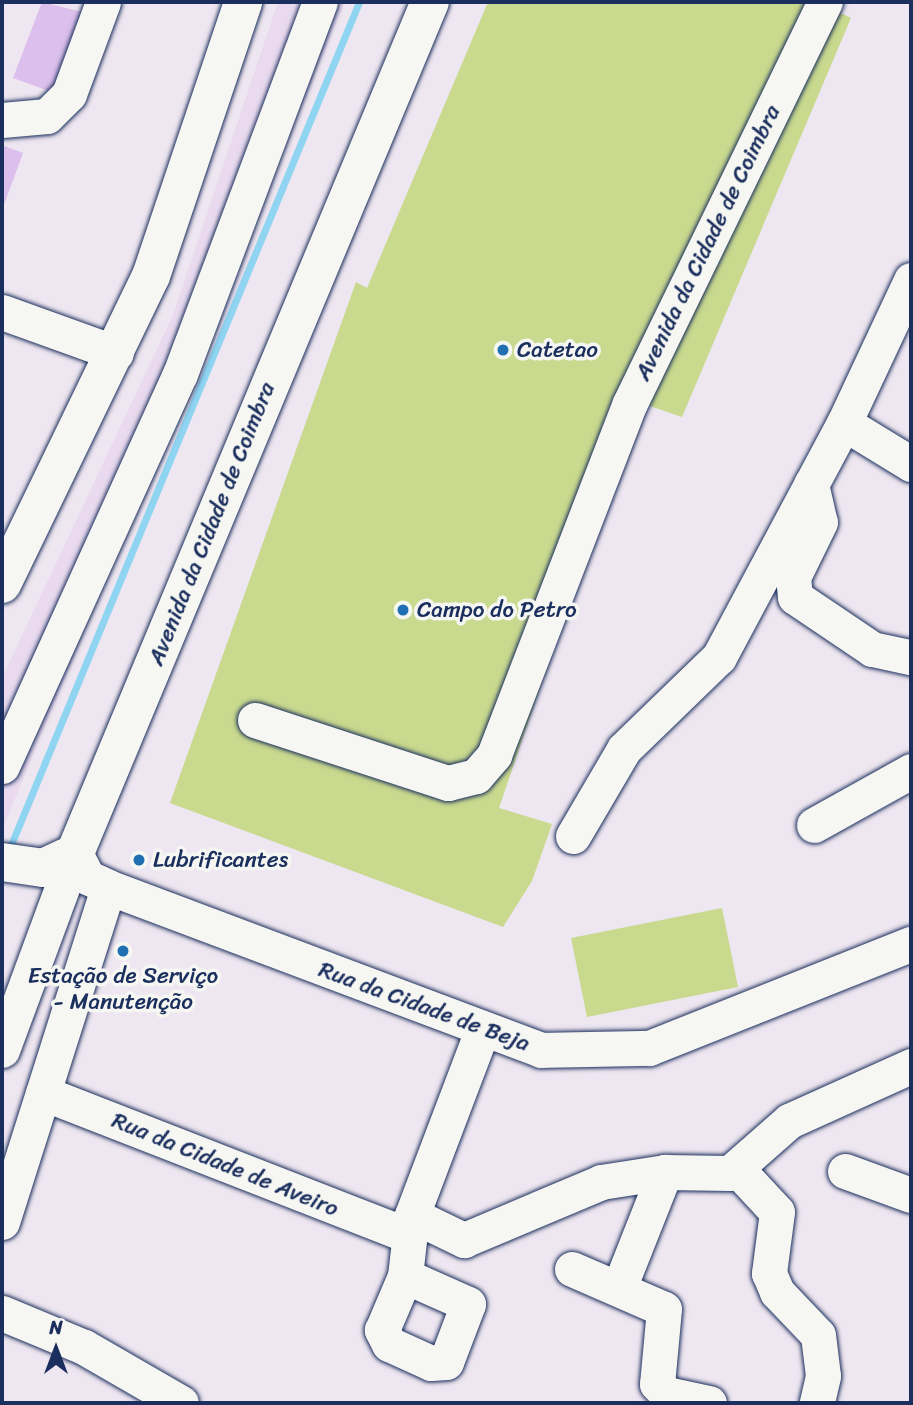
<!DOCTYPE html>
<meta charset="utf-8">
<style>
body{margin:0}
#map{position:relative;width:913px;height:1405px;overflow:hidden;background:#eee6f0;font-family:Sriracha,sans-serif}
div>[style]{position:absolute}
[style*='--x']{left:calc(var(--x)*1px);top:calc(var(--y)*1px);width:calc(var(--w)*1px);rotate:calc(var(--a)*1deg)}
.built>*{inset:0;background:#e9daef}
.green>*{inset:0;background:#c9d98e}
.stream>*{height:7px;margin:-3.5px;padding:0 3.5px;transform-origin:3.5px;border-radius:3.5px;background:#8fd4f1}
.building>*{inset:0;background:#dcbfec}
.roads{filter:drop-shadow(0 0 2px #1b2f5e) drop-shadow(0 0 2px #1b2f5e)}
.minor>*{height:35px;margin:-17.5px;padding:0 17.5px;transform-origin:17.5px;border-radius:17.5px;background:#f6f6f2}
.major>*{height:38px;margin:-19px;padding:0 19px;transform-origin:19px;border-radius:19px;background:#f6f6f2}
.dots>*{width:19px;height:19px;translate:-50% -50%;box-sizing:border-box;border:4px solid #f6f6f2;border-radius:50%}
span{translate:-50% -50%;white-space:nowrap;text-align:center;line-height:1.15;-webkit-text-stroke:7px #f6f6f2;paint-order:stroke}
.street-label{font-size:23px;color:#1b2f5e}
.poi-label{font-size:23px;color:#1b2f5e}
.left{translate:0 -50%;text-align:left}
.frame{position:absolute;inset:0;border:4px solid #1b2f5e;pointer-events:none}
.north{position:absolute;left:21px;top:1314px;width:70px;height:70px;-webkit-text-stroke:5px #f6f6f2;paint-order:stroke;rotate:0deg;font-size:19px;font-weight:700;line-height:28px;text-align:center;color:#1b2f5e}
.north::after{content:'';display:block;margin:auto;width:24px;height:32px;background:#1b2f5e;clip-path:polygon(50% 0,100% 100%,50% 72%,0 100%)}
</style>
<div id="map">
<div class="built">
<i style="clip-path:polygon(278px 2px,345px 2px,2px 830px,2px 678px,173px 315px)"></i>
</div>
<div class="green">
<i style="clip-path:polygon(488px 2px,819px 2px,851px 18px,682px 417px,638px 402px,499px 808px,552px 824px,532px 881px,503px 927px,170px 803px,356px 282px,367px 288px)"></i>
<i style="clip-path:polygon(722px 908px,738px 987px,587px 1017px,571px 938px)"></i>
</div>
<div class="stream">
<i style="--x:8;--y:852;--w:920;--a:-67.56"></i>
</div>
<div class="building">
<i style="clip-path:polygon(42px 2px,82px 12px,52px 92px,13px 78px)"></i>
<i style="clip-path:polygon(2px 145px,23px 153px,2px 210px)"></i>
</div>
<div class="roads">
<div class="minor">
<i style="--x:2;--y:120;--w:45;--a:-5.1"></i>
<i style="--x:47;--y:116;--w:31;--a:-45"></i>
<i style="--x:69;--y:94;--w:98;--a:-69.7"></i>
<i style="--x:2;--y:312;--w:121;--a:19.8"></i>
<i style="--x:844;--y:423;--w:79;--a:31.5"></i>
<i style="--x:811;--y:484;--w:39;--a:77"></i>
<i style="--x:820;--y:522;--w:61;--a:116.1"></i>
<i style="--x:793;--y:577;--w:20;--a:84"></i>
<i style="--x:795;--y:597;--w:93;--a:34"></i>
<i style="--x:872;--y:649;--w:40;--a:12"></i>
<i style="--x:255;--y:720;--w:203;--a:18.1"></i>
<i style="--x:448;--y:783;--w:29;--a:-14"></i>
<i style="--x:476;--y:776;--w:28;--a:-49"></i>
<i style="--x:494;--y:755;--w:377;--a:-68.9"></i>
<i style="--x:630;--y:403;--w:446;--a:-64.1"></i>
<i style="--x:2;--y:766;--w:431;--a:-65.6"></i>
<i style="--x:180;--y:374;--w:397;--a:-69.4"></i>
<i style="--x:814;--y:825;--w:111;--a:-29.1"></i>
<i style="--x:573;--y:836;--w:101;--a:-59.6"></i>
<i style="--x:624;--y:749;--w:132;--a:-44.1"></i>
<i style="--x:719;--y:657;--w:265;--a:-61.9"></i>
<i style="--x:844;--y:423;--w:158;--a:-64.9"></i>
<i style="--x:75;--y:853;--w:27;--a:63"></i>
<i style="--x:87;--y:877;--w:23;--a:25"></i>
<i style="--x:108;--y:887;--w:463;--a:20.6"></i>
<i style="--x:541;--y:1050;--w:108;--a:-1.1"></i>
<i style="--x:649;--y:1048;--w:282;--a:-21.7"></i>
<i style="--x:2;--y:1050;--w:210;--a:-69.7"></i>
<i style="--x:43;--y:1093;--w:391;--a:21.3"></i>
<i style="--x:738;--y:1170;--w:57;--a:47.1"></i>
<i style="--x:777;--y:1212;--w:62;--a:97.5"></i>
<i style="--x:769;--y:1273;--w:21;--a:67"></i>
<i style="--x:777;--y:1292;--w:59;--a:46.4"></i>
<i style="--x:818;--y:1335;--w:41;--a:83"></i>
<i style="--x:823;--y:1376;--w:28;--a:103"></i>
<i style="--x:845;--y:1171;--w:70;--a:20"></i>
<i style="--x:412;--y:1215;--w:58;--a:25.7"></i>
<i style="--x:464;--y:1240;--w:149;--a:-22.9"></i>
<i style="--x:601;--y:1182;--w:65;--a:-8.9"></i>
<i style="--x:665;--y:1172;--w:65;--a:0.9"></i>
<i style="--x:730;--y:1173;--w:79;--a:-41.4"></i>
<i style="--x:789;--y:1121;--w:134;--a:-24.3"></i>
<i style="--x:2;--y:1222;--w:351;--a:-72.4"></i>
<i style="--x:572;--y:1269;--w:100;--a:23.5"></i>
<i style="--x:664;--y:1309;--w:75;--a:95.3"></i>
<i style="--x:657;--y:1384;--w:14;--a:45"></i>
<i style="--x:667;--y:1394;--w:43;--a:12.1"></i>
<i style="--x:405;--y:1276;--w:69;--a:24"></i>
<i style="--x:468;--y:1304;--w:62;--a:110.8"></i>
<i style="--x:446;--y:1362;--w:15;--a:176"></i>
<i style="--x:431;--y:1363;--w:46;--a:-155.7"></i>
<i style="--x:389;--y:1344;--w:16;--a:-117"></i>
<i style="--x:382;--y:1330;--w:59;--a:-66.9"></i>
<i style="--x:405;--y:1276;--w:61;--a:-83.5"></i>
<i style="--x:412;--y:1215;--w:197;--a:-69.2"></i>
<i style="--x:619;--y:1288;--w:125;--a:-68.4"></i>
<i style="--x:2;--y:1313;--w:89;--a:22.5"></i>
<i style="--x:84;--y:1347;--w:112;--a:30"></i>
</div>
<div class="major">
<i style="--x:2;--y:584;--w:342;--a:-64.2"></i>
<i style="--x:151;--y:276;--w:289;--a:-71.4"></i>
<i style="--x:2;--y:862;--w:41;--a:8.3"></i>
<i style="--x:43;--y:868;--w:35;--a:-25"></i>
<i style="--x:75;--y:853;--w:922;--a:-67.36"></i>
</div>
</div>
<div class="dots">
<i style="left:503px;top:350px;background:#1f6fb2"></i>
<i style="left:403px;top:610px;background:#1f6fb2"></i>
<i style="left:139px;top:860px;background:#1f6fb2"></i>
<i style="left:123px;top:951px;background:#1f6fb2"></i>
</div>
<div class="street-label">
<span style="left:708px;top:243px;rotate:-64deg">Avenida da Cidade de Coimbra</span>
<span style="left:212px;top:524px;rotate:-68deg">Avenida da Cidade de Coimbra</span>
<span style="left:424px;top:1007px;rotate:20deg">Rua da Cidade de Beja</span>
<span style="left:225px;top:1165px;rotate:22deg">Rua da Cidade de Aveiro</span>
</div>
<div class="poi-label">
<span class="left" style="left:517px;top:350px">Catetao</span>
<span class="left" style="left:417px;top:610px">Campo do Petro</span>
<span class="left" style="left:153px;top:860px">Lubrificantes</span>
<span style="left:123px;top:989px">Estação de Serviço<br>- Manutenção</span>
</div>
<div class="frame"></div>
<div class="north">N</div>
</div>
